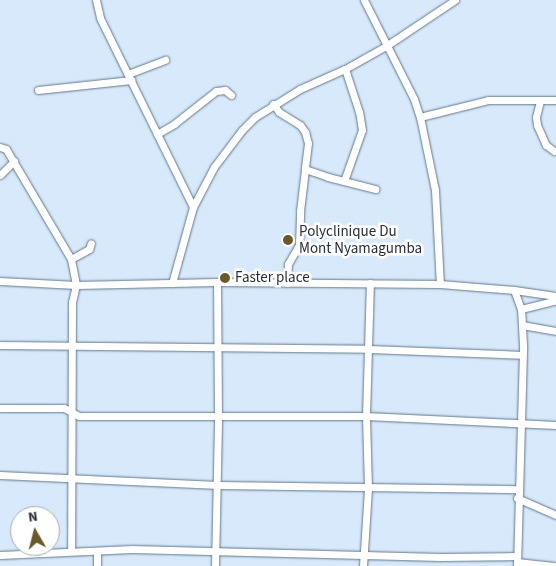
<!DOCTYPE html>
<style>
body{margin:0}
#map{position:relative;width:556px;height:566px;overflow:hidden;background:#d7e9fb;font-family:"Source Sans 3",sans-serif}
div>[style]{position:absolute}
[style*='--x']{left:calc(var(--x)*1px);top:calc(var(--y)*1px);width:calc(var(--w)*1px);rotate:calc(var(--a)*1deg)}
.roads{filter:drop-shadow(0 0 1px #63778b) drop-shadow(0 0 1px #63778b)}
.street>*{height:7px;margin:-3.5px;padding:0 3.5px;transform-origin:3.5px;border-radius:3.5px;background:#fff}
.dots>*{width:14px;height:14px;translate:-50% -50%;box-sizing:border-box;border:2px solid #fff;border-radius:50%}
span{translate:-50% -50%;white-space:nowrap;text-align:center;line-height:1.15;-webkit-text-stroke:5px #fff;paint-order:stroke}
.poi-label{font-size:15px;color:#262f38}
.left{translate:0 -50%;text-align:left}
.north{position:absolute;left:10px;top:506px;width:50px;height:50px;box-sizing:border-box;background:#fff;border:1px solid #a8acaf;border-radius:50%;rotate:352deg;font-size:14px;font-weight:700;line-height:20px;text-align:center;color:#262f38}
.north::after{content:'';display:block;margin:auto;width:18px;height:22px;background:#675c29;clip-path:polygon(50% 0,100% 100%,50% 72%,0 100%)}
</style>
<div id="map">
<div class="roads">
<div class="street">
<i style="--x:96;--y:0;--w:18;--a:77"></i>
<i style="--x:100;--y:18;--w:211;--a:63.8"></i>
<i style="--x:193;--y:207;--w:79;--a:105.4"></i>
<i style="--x:364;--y:0;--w:111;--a:63.2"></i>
<i style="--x:414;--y:99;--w:19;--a:72"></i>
<i style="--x:420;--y:117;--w:75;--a:78.4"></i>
<i style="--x:435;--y:190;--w:94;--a:87"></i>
<i style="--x:128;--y:74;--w:40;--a:-21"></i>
<i style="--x:38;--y:90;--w:94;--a:-6.1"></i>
<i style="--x:540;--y:101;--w:16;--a:104"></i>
<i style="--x:536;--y:117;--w:8;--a:83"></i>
<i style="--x:537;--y:125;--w:22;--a:66"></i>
<i style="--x:546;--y:145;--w:10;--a:37"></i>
<i style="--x:273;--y:104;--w:10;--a:53"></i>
<i style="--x:279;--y:112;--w:25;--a:32"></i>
<i style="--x:300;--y:125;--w:9;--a:54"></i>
<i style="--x:305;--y:132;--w:11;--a:75"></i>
<i style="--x:308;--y:143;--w:26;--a:97"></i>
<i style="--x:305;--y:169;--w:24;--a:19"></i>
<i style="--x:328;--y:177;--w:49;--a:14.3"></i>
<i style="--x:420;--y:117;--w:70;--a:-14"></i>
<i style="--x:488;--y:100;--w:68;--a:0"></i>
<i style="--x:157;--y:134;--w:20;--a:-30"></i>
<i style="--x:174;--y:124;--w:53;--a:-38.2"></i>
<i style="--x:216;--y:91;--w:9;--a:-6"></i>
<i style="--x:225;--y:90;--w:8;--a:40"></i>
<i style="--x:0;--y:147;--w:6;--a:18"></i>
<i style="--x:6;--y:149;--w:128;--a:59.4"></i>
<i style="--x:71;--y:259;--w:26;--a:79"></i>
<i style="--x:76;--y:285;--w:17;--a:103"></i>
<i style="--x:72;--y:302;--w:249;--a:90.2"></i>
<i style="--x:0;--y:175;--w:20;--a:-45"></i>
<i style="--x:344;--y:181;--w:54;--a:-70.6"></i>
<i style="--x:362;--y:130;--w:18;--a:-99"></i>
<i style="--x:359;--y:112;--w:45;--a:-108"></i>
<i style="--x:193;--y:207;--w:45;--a:-62.3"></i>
<i style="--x:214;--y:167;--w:46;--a:-52.9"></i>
<i style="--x:242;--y:130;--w:18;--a:-45"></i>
<i style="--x:255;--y:117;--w:53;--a:-31.9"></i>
<i style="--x:300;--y:89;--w:49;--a:-24"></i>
<i style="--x:345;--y:69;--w:47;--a:-29.3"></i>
<i style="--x:386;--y:46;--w:83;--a:-33.7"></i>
<i style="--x:71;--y:259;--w:21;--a:-29"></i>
<i style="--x:89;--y:249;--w:6;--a:-72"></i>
<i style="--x:0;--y:281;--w:76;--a:3"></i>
<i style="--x:76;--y:285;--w:141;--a:-1.2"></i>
<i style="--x:217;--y:282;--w:223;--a:0.5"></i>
<i style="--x:440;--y:284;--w:74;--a:4.6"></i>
<i style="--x:514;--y:290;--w:20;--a:70"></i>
<i style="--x:521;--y:309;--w:36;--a:-14"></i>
<i style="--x:287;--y:283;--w:19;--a:-87"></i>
<i style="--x:288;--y:264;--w:22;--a:-60"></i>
<i style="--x:299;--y:245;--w:34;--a:-88"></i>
<i style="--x:300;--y:211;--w:42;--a:-83.2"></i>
<i style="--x:514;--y:290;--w:42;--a:8.1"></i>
<i style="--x:522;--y:325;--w:35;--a:10"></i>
<i style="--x:0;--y:345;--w:369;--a:0.6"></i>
<i style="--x:369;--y:349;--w:153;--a:2.2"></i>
<i style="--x:0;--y:408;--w:64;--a:0"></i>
<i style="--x:64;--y:408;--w:17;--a:28"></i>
<i style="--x:79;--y:416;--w:287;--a:0"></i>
<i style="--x:366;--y:416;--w:190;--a:2.7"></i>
<i style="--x:0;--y:475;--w:218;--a:2.6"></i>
<i style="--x:218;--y:485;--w:299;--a:0.8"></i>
<i style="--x:517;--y:498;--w:43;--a:23.6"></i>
<i style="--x:97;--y:551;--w:15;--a:90"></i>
<i style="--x:0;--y:555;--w:132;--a:-2.6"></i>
<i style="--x:132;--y:549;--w:308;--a:1.5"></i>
<i style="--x:440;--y:557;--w:77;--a:-0.7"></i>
<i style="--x:517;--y:562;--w:37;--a:6"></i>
<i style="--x:215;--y:566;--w:149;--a:-88.8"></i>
<i style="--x:218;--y:417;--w:135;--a:-90.4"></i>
<i style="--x:363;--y:566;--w:78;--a:-86.3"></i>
<i style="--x:368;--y:488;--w:72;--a:-91.6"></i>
<i style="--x:366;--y:416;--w:133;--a:-88.3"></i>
<i style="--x:517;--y:566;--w:221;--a:-88.4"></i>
<i style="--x:523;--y:345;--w:36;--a:-93"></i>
</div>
</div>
<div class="dots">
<i style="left:288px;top:240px;background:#675c29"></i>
<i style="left:225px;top:278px;background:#675c29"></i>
</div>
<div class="poi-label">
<span class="left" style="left:299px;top:240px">Polyclinique Du<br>Mont Nyamagumba</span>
<span class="left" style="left:235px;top:278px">Faster place</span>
</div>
<div class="north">N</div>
</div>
